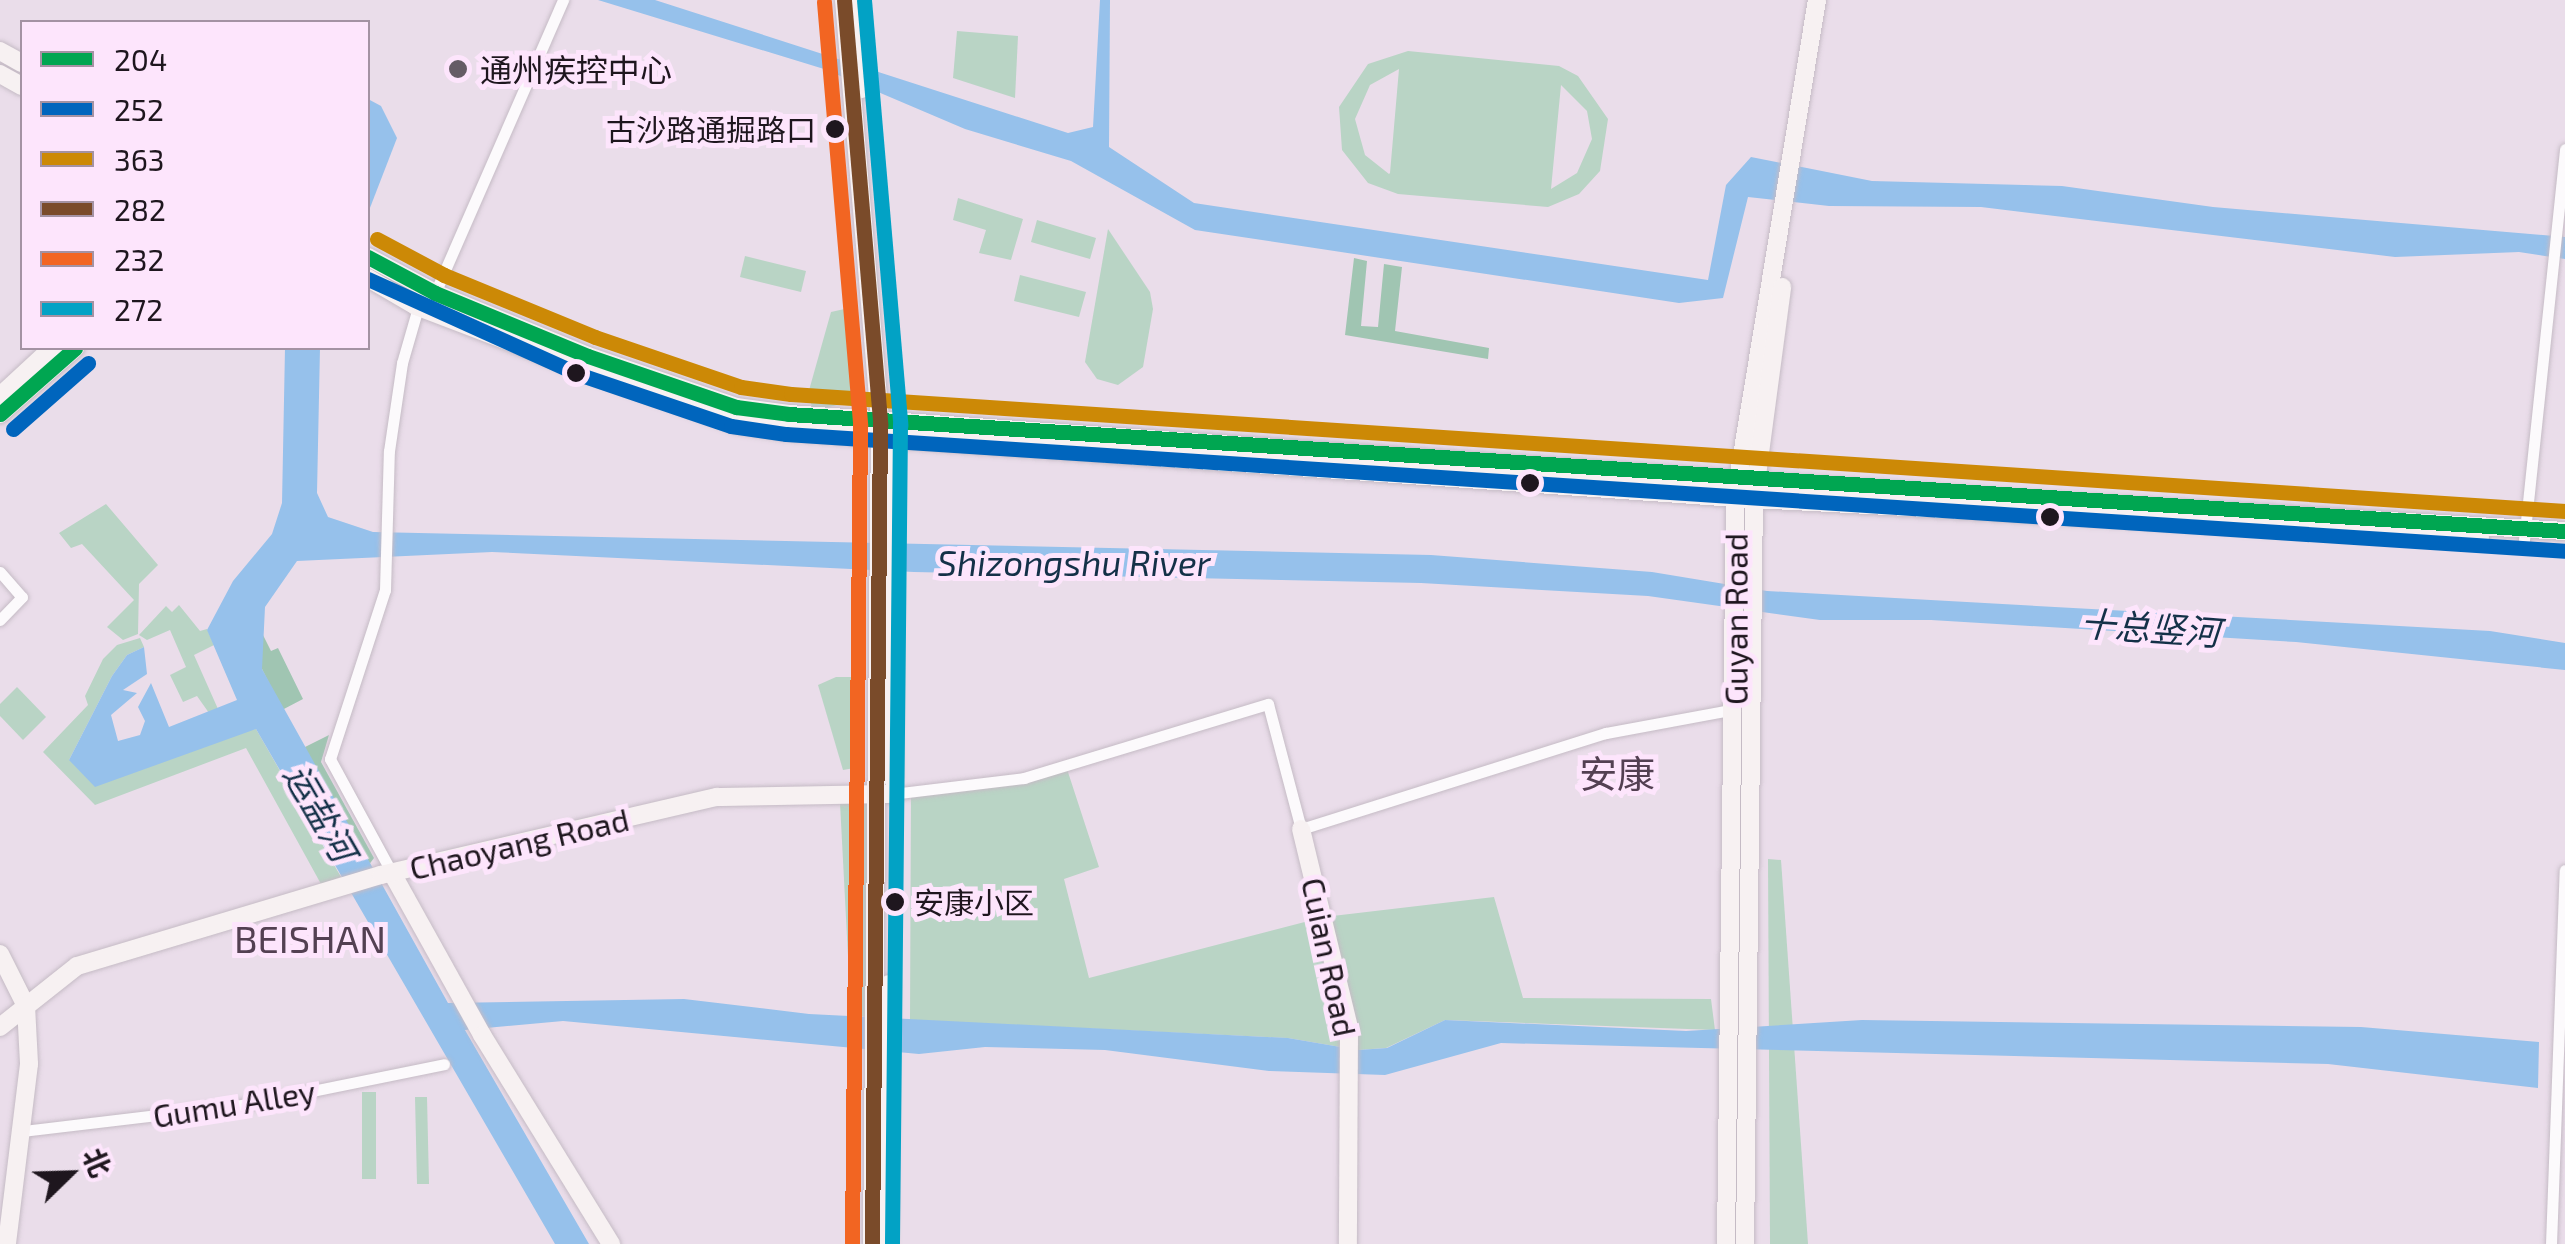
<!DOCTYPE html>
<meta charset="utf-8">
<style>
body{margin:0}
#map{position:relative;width:2565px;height:1244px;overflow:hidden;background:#eaddea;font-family:"Exo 2","Noto Sans SC",sans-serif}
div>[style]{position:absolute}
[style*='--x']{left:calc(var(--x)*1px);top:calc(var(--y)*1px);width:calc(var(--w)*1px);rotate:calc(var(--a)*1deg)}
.green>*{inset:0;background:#b9d4c5}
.forest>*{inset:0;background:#a0c5b2}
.water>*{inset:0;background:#96c1eb}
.roads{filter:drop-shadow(0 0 2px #c5bbc5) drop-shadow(0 0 2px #c5bbc5)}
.street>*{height:11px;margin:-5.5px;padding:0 5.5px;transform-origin:5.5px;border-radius:5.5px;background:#fcfafc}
.secondary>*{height:18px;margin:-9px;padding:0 9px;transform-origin:9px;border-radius:9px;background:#f7f1f2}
.bus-1>*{height:15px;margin:-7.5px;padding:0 7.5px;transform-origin:7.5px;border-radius:7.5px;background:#00a651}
.bus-2>*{height:15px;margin:-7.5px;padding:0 7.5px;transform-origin:7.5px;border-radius:7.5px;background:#0065bd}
.bus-3>*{height:15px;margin:-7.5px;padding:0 7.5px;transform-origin:7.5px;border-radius:7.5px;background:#cc8906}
.bus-4>*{height:15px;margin:-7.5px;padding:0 7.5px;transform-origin:7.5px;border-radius:7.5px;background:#7a4b2a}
.bus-5>*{height:15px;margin:-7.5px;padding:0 7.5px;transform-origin:7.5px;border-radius:7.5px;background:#f26522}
.bus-6>*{height:15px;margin:-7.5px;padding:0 7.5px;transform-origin:7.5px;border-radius:7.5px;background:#02a2c5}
.dots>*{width:28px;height:28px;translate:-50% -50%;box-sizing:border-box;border:5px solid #fde5fc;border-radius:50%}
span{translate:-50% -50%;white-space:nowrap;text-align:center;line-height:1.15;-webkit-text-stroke:10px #fde5fc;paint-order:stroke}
.bus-label{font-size:30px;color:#1e161e}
.right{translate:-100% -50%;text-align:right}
.left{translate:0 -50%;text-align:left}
.poi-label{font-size:32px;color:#1e161e}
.street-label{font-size:32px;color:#1e161e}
.water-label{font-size:35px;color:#143148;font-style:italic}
.quarter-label{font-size:38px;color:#534052}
.legend{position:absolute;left:20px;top:20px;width:350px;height:330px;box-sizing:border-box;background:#fde5fc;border:2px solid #a492a3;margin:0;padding:12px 18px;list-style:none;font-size:30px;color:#1e161e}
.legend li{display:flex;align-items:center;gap:20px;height:50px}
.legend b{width:50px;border:2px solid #a492a3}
.north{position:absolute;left:20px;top:1124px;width:100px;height:100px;-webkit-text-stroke:8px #fde5fc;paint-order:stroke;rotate:67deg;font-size:28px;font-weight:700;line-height:40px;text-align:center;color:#1e161e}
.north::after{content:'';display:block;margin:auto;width:35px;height:45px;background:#1e161e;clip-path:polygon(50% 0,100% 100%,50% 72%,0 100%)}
</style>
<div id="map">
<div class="green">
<i style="clip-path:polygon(957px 31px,1018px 36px,1015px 98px,953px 78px)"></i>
<i style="clip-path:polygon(evenodd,1408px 51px,1559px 66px,1578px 76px,1608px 119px,1600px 171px,1579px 194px,1548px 207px,1398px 194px,1368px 183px,1342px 150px,1339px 107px,1368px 64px,1408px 51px,1399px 69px,1390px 173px,1389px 174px,1365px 155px,1355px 119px,1370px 85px,1399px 69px,1408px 51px,1561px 85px,1587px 111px,1592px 139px,1577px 173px,1551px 189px,1561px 85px)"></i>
<i style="clip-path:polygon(958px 198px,1023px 219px,1011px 260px,979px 253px,986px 230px,953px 220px)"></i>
<i style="clip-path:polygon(1037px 220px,1096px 238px,1090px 259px,1031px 242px)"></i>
<i style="clip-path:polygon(1108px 229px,1150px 292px,1153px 309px,1143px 367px,1118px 385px,1097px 379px,1085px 362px)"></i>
<i style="clip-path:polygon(745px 256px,806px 271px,801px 292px,740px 277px)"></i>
<i style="clip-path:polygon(1020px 275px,1086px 292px,1079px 317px,1014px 301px)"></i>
<i style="clip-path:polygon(849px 308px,856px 389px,848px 403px,813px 410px,808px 394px,831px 312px)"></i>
<i style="clip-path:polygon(106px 504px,158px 565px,139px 584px,138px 634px,123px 640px,107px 627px,134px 600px,82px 544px,71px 548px,59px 533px)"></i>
<i style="clip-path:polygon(179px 605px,200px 631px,207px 629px,214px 645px,194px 655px,218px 709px,209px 713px,197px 696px,183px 702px,170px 675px,186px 667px,170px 630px,147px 640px,139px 635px,166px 606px,172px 612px)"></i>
<i style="clip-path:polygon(140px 638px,144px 647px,127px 655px,112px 676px,69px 760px,256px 729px,341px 877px,321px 884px,246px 748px,95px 805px,43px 752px,88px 705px,85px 696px,103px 659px,117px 645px)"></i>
<i style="clip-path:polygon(836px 677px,859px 677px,860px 767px,843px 770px,818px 685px)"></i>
<i style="clip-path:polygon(17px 687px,46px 717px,23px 740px,0 716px,0 704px)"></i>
<i style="clip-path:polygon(1066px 766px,1099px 867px,1064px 879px,1089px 978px,1324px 917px,1494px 897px,1523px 998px,1711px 999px,1715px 1030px,1445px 1020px,1386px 1048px,1358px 1050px,1288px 1038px,910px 1020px,911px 792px)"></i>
<i style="clip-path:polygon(840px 803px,869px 803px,866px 1017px,851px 1014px)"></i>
<i style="clip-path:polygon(1768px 859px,1781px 860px,1808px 1244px,1770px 1244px)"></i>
<i style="clip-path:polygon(362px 1092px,376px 1092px,376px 1179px,362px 1179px)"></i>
<i style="clip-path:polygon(415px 1097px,427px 1097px,429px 1184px,417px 1184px)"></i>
</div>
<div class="forest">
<i style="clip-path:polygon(1354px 258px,1367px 261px,1361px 326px,1378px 327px,1384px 264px,1402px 267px,1395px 331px,1489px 348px,1488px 359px,1345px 335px)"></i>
<i style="clip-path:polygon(260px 629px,271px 651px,278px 648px,303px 699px,282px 710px,262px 669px)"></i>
<i style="clip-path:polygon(329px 735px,321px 762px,374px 858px,368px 866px,303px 748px)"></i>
</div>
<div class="water">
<i style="clip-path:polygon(598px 0,655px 0,1068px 133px,1093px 127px,1100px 0,1110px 0,1109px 147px,1194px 203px,1708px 280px,1726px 185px,1751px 157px,1872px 181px,2062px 186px,2213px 207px,2565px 237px,2565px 259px,2519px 252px,2395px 257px,1981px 207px,1829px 206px,1748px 197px,1723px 298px,1679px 303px,1195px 230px,1071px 161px,965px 129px,824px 69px)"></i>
<i style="clip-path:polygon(368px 99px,381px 106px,397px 138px,368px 213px)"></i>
<i style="clip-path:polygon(285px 348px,320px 348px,317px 493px,328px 517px,373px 532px,1431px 555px,1652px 572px,1767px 591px,2490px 631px,2565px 643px,2565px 670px,2296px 642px,1931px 620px,1820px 620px,1648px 596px,1421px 583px,914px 572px,492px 552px,297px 561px,265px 607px,262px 669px,448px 1003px,684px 999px,809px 1014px,1288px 1038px,1358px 1050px,1387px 1048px,1445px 1020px,1686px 1031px,1862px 1020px,2361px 1027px,2539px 1042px,2538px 1088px,2328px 1064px,1501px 1043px,1385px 1075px,1269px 1071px,1105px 1050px,985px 1047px,919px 1054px,563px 1021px,465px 1030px,589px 1244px,555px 1244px,256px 729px,95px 787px,69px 760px,112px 676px,127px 655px,144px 647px,147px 674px,123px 690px,137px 693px,111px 715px,118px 741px,140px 735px,145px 721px,138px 707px,151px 683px,169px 727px,237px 700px,207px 630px,233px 581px,272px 534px,282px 503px)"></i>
</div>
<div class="roads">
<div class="street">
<i style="--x:435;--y:293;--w:320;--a:-66.4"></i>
<i style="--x:2524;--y:540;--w:393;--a:-84"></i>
<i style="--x:0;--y:572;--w:33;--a:49"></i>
<i style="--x:22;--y:597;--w:32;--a:134"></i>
<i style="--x:892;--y:794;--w:133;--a:-6.9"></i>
<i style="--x:1024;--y:778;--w:255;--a:-16.9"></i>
<i style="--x:1268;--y:704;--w:129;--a:75.2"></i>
<i style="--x:1301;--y:829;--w:320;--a:-17.5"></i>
<i style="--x:1606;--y:733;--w:131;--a:-10.5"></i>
<i style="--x:392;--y:873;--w:130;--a:-118.5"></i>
<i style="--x:330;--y:759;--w:178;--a:-72"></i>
<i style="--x:385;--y:590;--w:139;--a:-88.4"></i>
<i style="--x:389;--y:451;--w:89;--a:-81.6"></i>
<i style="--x:402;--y:363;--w:79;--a:-73.9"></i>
<i style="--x:23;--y:1131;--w:227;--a:-6.8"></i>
<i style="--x:248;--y:1104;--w:200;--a:-11.5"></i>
<i style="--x:2551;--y:1244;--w:374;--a:-87.9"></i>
</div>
<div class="secondary">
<i style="--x:844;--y:0;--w:426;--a:85.1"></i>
<i style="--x:880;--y:424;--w:820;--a:90.56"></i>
<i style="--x:858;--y:0;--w:89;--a:87.4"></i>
<i style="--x:0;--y:51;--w:25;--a:29"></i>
<i style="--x:0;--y:74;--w:25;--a:29"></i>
<i style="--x:368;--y:257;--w:76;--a:28.2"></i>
<i style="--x:435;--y:293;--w:165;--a:22.4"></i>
<i style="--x:588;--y:356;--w:157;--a:19"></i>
<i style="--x:736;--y:407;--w:53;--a:7.5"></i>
<i style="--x:789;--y:414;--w:1251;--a:3.99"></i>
<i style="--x:2037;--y:501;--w:529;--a:3.25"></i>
<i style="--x:368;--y:278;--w:56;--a:30.3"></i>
<i style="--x:416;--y:306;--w:171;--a:20.9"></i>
<i style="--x:576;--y:367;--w:171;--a:19.5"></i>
<i style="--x:737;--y:424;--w:49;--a:8.3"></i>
<i style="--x:785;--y:431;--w:952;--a:4.03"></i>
<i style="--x:1735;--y:498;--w:746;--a:3"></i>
<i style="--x:0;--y:396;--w:71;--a:-42.7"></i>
<i style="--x:0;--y:414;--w:100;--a:-41.3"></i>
<i style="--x:892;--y:778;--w:344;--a:-90"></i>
<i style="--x:1301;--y:829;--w:205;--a:76.4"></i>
<i style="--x:1349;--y:1028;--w:216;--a:90.3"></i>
<i style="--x:392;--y:873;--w:185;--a:60.9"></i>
<i style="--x:482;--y:1035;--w:246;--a:58.3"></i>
<i style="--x:0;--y:954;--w:58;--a:63.4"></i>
<i style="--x:26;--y:1006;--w:58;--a:87"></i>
<i style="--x:29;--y:1064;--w:181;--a:97"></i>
<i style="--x:0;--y:1027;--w:98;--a:-38.4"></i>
<i style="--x:77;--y:966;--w:317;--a:-16.7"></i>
<i style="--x:381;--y:875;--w:345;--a:-13.1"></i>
<i style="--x:717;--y:797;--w:174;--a:-1"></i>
<i style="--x:887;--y:1244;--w:260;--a:-89.6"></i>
<i style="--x:1726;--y:1244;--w:746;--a:-89.31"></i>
<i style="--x:1735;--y:498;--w:505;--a:-80.65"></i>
<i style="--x:1745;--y:1244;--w:746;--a:-89.31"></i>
<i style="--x:1754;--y:498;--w:213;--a:-82.4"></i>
</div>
</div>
<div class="bus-1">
<i style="--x:368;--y:257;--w:76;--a:28.2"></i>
<i style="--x:435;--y:293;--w:165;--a:22.4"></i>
<i style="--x:588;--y:356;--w:157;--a:19"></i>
<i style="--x:736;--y:407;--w:53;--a:7.5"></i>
<i style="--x:789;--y:414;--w:1780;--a:3.77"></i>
<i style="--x:0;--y:414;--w:100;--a:-41.3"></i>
</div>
<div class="bus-2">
<i style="--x:368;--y:279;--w:234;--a:24.3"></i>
<i style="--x:581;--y:375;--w:158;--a:18.8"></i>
<i style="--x:731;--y:426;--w:56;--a:8.3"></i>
<i style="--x:786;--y:434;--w:1782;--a:3.76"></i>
<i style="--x:13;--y:429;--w:100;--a:-41.3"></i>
</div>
<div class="bus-3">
<i style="--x:377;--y:239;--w:76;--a:28.2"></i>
<i style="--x:444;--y:275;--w:163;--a:22.3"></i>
<i style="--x:595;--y:337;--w:154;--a:18.9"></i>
<i style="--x:741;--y:387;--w:50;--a:8"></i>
<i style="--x:791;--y:394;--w:1778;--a:3.77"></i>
</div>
<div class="bus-4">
<i style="--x:844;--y:0;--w:426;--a:85.1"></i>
<i style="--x:880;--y:424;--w:820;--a:90.56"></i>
</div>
<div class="bus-5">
<i style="--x:824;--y:2;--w:425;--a:85.1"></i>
<i style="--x:860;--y:425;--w:819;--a:90.56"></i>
</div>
<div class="bus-6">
<i style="--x:864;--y:0;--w:426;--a:85.1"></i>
<i style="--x:900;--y:424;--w:820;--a:90.56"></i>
</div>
<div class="dots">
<i style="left:458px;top:69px;background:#655c65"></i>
<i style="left:835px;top:129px;background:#1e161e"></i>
<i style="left:576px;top:373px;background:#1e161e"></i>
<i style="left:1530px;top:483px;background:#1e161e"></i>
<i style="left:2050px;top:517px;background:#1e161e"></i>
<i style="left:895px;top:902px;background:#1e161e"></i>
</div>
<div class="bus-label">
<span class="right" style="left:816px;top:129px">古沙路通掘路口</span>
<span class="left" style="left:914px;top:902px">安康小区</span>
</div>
<div class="poi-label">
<span class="left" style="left:480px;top:69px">通州疾控中心</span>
</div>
<div class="street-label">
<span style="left:1735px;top:619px;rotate:-90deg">Guyan Road</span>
<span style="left:519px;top:843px;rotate:-13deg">Chaoyang Road</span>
<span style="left:1330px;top:957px;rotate:78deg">Cuian Road</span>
<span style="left:234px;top:1103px;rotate:-9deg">Gumu Alley</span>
</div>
<div class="water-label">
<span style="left:1074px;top:562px">Shizongshu River</span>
<span style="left:2150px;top:627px;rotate:4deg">十总竖河</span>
<span style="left:321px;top:812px;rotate:60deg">运盐河</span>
</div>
<div class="quarter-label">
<span style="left:1617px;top:774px">安康</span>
<span style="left:310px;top:939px">BEISHAN</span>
</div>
<ul class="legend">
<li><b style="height:12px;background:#00a651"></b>204</li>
<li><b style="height:12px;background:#0065bd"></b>252</li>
<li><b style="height:12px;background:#cc8906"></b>363</li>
<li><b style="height:12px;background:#7a4b2a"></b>282</li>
<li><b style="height:12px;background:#f26522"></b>232</li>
<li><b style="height:12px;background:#02a2c5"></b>272</li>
</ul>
<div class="north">北</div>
</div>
